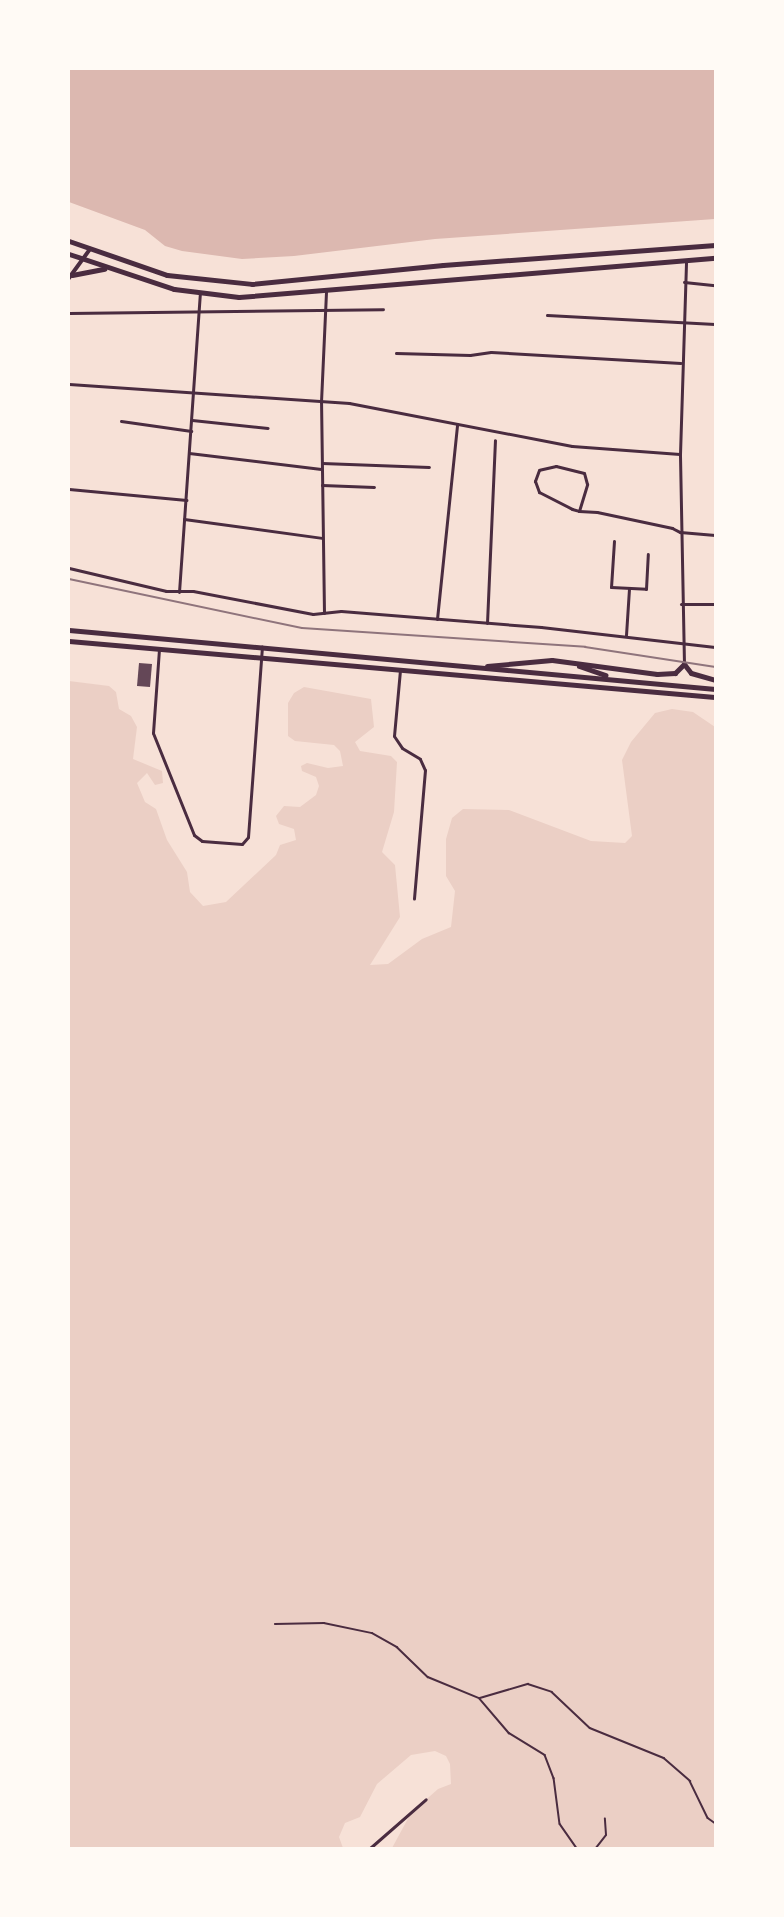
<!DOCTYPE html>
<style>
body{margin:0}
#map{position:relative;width:784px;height:1917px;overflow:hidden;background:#f7e1d7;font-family:"Alegreya Sans",sans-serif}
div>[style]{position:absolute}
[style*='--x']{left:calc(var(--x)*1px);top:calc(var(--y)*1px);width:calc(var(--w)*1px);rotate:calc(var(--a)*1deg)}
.green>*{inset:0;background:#ebcfc5}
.water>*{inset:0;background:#dcb8b0}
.building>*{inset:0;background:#644757}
.service>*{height:1.5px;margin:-0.75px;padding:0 0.75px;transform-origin:0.75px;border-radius:0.75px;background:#4a2c40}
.minor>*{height:3px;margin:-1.5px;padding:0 1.5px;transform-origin:1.5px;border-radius:1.5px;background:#4a2c40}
.tertiary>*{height:4px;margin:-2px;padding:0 2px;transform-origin:2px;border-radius:2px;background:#4a2c40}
.primary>*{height:5px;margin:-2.5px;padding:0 2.5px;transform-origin:2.5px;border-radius:2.5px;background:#4a2c40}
.rail>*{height:2px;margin:-1px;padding:0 1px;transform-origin:1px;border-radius:1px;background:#8f747c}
span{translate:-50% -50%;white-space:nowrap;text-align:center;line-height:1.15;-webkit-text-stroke:5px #fffaf5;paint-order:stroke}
.frame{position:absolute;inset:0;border:70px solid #fffaf5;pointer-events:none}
</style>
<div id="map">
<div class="green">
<i style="clip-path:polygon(69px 681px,109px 686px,116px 692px,119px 709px,131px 716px,137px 727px,133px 759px,162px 771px,163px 783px,155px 785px,147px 773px,137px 783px,145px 802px,156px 809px,167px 840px,187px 872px,190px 892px,203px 906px,226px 902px,276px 855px,280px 845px,296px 840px,294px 829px,279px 824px,276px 816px,284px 806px,300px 807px,316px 795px,319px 786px,316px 777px,302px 771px,301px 766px,307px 763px,328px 768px,343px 766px,340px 751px,334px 745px,295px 741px,288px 736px,288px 703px,294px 693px,304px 687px,371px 699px,374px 727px,355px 742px,360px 751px,391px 756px,397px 762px,394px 812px,382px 852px,395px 865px,400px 917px,370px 965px,388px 964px,422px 939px,451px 927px,455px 891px,446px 876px,446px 839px,452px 818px,463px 809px,509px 810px,591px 841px,625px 843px,632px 836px,622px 760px,631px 742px,655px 713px,672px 709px,693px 712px,715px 727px,715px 1848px,392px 1848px,411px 1813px,438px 1789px,451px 1784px,450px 1764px,446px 1756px,435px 1751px,411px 1755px,377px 1784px,360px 1817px,345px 1823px,339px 1837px,343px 1848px,69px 1848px)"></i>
</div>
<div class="water">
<i style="clip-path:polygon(69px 69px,715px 69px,715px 219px,435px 239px,294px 256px,242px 259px,182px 251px,165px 246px,145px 230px,69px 202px)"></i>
</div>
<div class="building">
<i style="clip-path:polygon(139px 663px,152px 664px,150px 687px,137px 686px)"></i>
</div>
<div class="service">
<i style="--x:275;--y:1624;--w:49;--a:-1.2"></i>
<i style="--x:324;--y:1623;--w:49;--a:11.8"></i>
<i style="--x:372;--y:1633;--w:29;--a:29"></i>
<i style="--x:397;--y:1647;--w:43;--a:44.1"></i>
<i style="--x:428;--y:1677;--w:55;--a:22.4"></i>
<i style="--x:480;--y:1698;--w:50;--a:-16.3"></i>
<i style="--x:528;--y:1684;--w:25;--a:18"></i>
<i style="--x:552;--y:1692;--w:52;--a:43.5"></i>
<i style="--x:590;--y:1728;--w:80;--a:22.1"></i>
<i style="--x:664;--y:1758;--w:35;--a:41"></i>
<i style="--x:690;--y:1781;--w:41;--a:64.1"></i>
<i style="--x:708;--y:1818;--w:9;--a:36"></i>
<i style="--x:480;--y:1699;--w:45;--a:49.5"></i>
<i style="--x:509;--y:1733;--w:42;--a:31.4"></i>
<i style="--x:545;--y:1755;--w:25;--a:69"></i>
<i style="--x:554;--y:1778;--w:46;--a:82.6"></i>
<i style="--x:560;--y:1824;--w:29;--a:55"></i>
<i style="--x:596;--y:1848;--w:16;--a:-52"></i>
<i style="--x:606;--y:1835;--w:16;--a:-94"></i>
</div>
<div class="minor">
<i style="--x:684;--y:282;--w:31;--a:6"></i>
<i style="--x:69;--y:313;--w:314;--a:-0.7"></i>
<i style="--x:547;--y:315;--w:168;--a:3.1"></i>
<i style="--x:396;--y:353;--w:74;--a:1.5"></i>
<i style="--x:470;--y:355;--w:21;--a:-8"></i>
<i style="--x:491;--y:352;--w:190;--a:3.3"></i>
<i style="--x:69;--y:384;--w:281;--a:3.9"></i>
<i style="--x:349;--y:403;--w:227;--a:10.9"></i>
<i style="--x:572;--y:446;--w:108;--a:4.2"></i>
<i style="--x:192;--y:420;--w:76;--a:6"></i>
<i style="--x:121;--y:421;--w:71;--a:8.1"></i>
<i style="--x:189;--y:453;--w:133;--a:6.9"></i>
<i style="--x:322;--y:463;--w:107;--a:2.1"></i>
<i style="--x:322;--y:485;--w:52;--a:2.2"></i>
<i style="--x:69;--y:489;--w:118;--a:5.4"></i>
<i style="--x:579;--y:511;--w:28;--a:-73"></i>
<i style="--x:587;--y:484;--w:11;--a:-105"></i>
<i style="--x:584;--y:473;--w:29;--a:-166"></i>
<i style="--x:556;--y:466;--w:17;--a:167"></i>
<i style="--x:539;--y:470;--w:12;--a:110"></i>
<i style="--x:535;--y:481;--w:12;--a:70"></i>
<i style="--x:539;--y:492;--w:37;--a:27"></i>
<i style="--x:572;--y:509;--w:7;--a:16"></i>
<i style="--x:579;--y:511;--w:18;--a:3"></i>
<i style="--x:597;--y:512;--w:77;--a:12"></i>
<i style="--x:672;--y:528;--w:9;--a:27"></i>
<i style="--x:680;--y:532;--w:35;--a:5"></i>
<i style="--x:184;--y:519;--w:139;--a:7.8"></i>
<i style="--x:614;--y:541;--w:46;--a:93.7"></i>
<i style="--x:611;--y:587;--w:35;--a:3"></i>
<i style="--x:646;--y:589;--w:35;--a:-87"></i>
<i style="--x:69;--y:568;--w:100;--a:13.3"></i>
<i style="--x:166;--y:591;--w:27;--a:0"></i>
<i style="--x:193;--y:591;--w:122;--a:10.9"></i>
<i style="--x:313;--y:614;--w:28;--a:-6"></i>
<i style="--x:341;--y:611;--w:201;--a:4.6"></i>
<i style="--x:541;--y:627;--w:175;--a:6.6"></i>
<i style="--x:179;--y:592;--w:299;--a:-86"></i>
<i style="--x:681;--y:604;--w:34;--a:0"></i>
<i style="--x:324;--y:613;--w:211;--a:-90.8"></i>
<i style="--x:321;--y:402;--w:112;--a:-87.4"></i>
<i style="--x:437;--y:619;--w:196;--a:-84.1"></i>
<i style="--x:487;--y:623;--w:183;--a:-87.5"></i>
<i style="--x:626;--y:635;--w:47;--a:-86.3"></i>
<i style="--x:159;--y:649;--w:84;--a:94.1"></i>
<i style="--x:153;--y:733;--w:110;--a:68.1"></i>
<i style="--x:194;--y:835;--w:10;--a:37"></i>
<i style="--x:202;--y:841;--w:40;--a:4.3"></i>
<i style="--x:242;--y:844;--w:9;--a:-49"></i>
<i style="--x:248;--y:837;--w:191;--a:-85.8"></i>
<i style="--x:684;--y:664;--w:210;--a:-91.1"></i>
<i style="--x:680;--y:454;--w:192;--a:-88.2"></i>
<i style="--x:400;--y:670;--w:66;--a:95.2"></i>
<i style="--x:394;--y:736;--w:14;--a:56"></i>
<i style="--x:402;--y:748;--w:21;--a:31"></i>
<i style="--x:420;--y:759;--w:12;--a:66"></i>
<i style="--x:425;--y:770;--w:129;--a:94.9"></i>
<i style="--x:370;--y:1848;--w:74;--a:-41.2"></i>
</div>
<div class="tertiary">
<i style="--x:69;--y:278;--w:36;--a:-54"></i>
</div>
<div class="primary">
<i style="--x:69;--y:241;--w:104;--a:19.1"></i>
<i style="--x:167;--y:275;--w:85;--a:6"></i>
<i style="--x:252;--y:284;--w:192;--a:-5.7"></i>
<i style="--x:443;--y:265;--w:273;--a:-4.2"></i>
<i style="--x:69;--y:254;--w:111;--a:18.4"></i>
<i style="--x:174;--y:289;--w:65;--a:7"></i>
<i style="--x:239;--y:297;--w:478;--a:-4.7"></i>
<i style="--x:72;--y:275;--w:33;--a:-11"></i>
<i style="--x:69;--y:630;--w:649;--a:5.22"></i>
<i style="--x:69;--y:641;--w:648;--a:4.95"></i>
<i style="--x:487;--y:666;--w:65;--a:-5.3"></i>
<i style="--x:552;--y:660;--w:106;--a:7.6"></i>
<i style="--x:657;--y:674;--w:18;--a:-3"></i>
<i style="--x:675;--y:673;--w:13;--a:-45"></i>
<i style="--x:684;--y:664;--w:11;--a:52"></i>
<i style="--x:691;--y:673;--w:25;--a:16"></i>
<i style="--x:579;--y:666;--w:28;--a:19"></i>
</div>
<div class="rail">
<i style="--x:69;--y:579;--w:238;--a:11.9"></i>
<i style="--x:302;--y:628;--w:284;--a:3.8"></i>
<i style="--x:585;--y:647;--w:132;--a:8.7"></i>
</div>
<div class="frame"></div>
</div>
